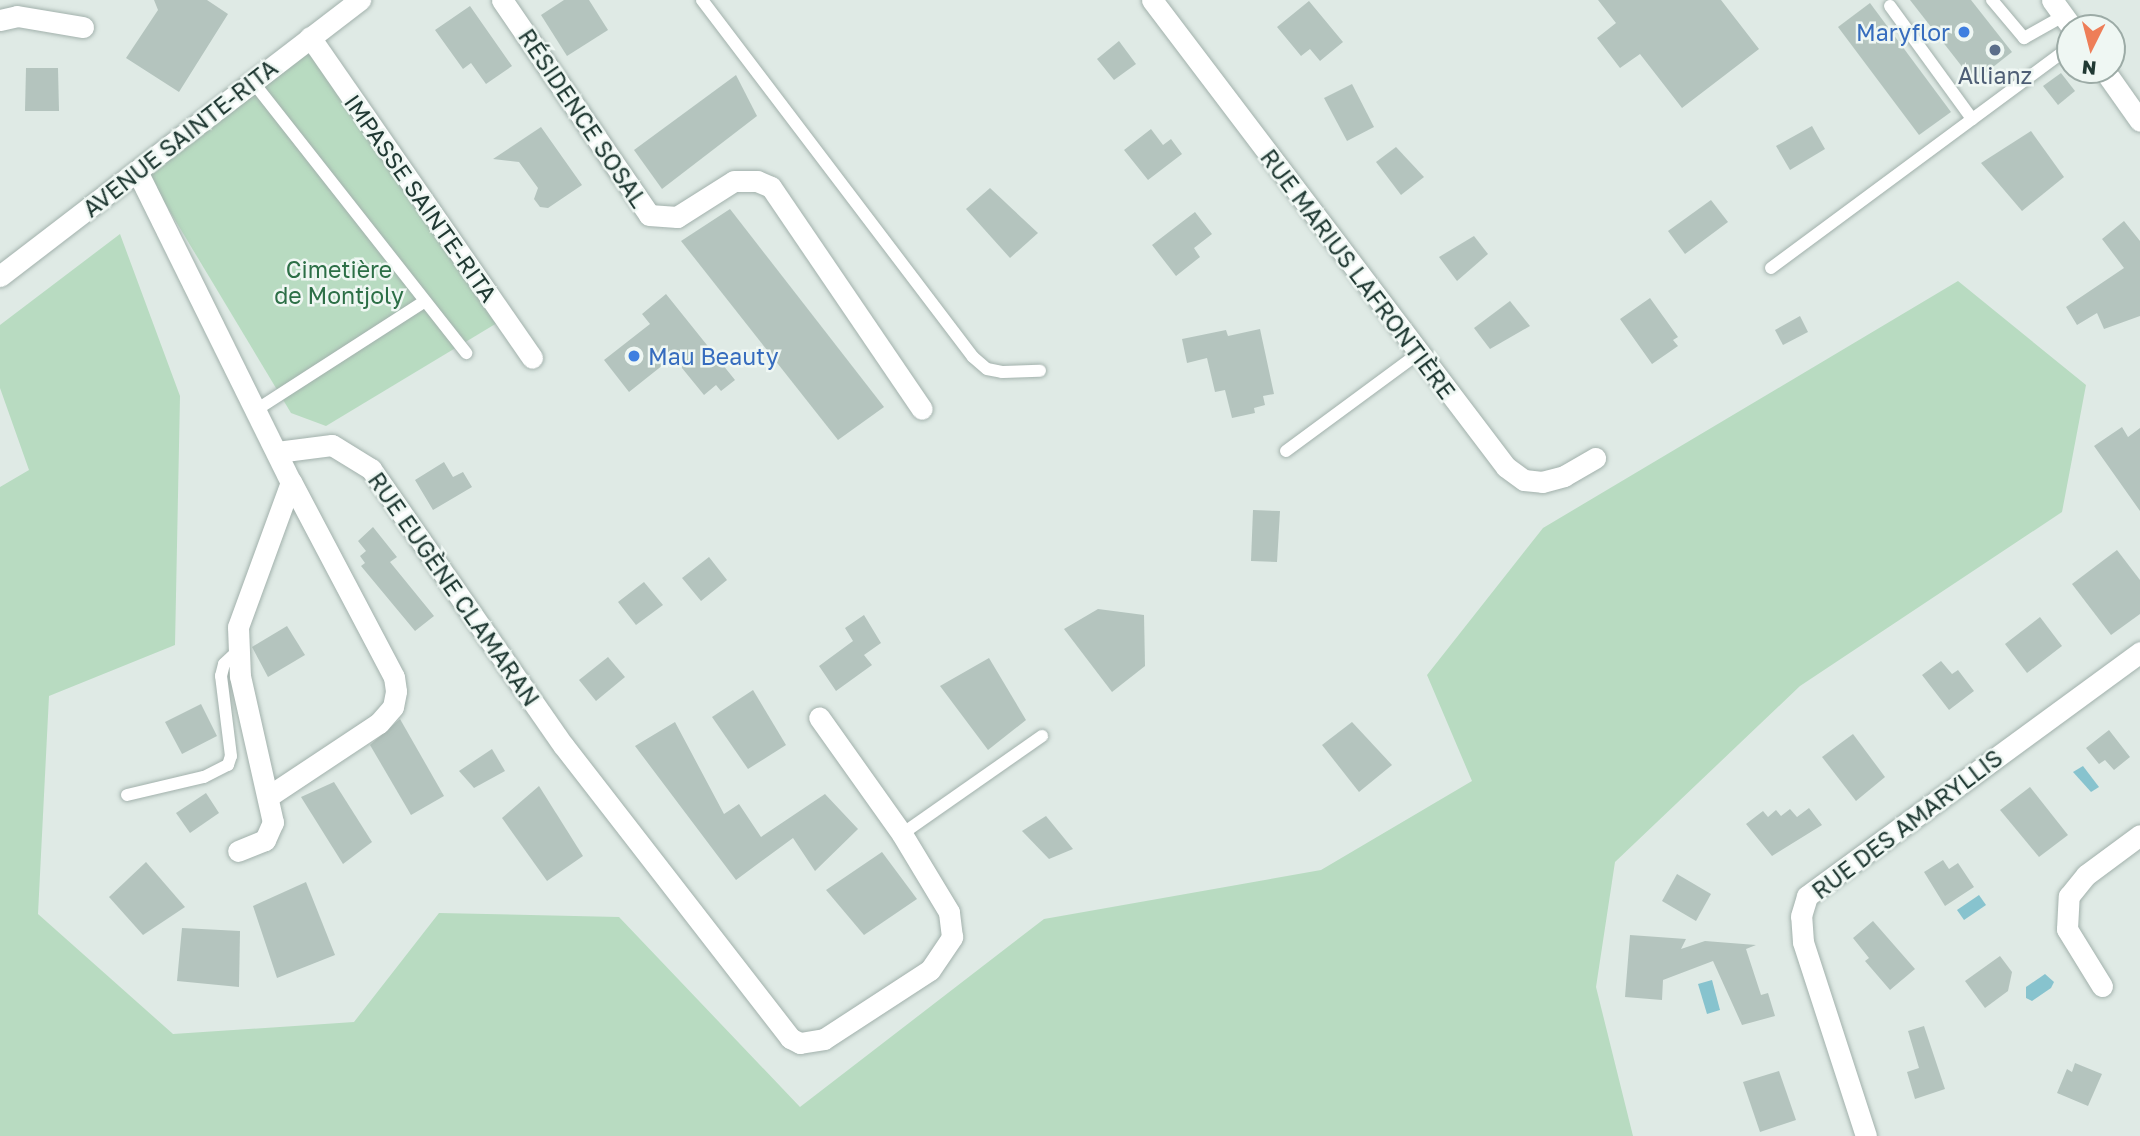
<!DOCTYPE html>
<meta charset="utf-8">
<style>
body{margin:0}
#map{position:relative;width:2140px;height:1136px;overflow:hidden;background:#dfeae5;font-family:"Golos Text",sans-serif}
div>[style]{position:absolute}
[style*='--x']{left:calc(var(--x)*1px);top:calc(var(--y)*1px);width:calc(var(--w)*1px);rotate:calc(var(--a)*1deg)}
.green>*{inset:0;background:#b8dbc1}
.water>*{inset:0;background:#87c3ce}
.building>*{inset:0;background:#b4c4be}
.roads{filter:drop-shadow(0 0 2px #a2b1ac) drop-shadow(0 0 2px #a2b1ac)}
.lane>*{height:12px;margin:-6px;padding:0 6px;transform-origin:6px;border-radius:6px;background:#fff}
.street>*{height:21px;margin:-10.5px;padding:0 10.5px;transform-origin:10.5px;border-radius:10.5px;background:#fff}
.secondary>*{height:21px;margin:-10.5px;padding:0 10.5px;transform-origin:10.5px;border-radius:10.5px;background:#fff}
.dots>*{width:19px;height:19px;translate:-50% -50%;box-sizing:border-box;border:4px solid #eff7f3;border-radius:50%}
span{translate:-50% -50%;white-space:nowrap;text-align:center;line-height:1.15;-webkit-text-stroke:5px #eff7f3;paint-order:stroke}
.shop-label{font-size:23px;color:#366cbe}
.right{translate:-100% -50%;text-align:right}
.left{translate:0 -50%;text-align:left}
.service-label{font-size:23px;color:#4e5e75}
.street-label{font-size:23px;color:#203933}
.park-label{font-size:23px;color:#2c6f46}
.north{position:absolute;left:2056px;top:14px;width:70px;height:70px;box-sizing:border-box;background:#eff7f3;border:2px solid #9caba6;border-radius:50%;rotate:186deg;font-size:19px;font-weight:700;line-height:28px;text-align:center;color:#203933}
.north::after{content:'';display:block;margin:auto;width:24px;height:32px;background:#ee7e58;clip-path:polygon(50% 0,100% 100%,50% 72%,0 100%)}
</style>
<div id="map">
<div class="green">
<i style="clip-path:polygon(314px 45px,497px 323px,326px 426px,291px 413px,148px 175px)"></i>
<i style="clip-path:polygon(120px 234px,180px 396px,175px 645px,49px 696px,38px 914px,173px 1034px,354px 1022px,439px 913px,619px 917px,800px 1107px,1044px 919px,1321px 870px,1472px 781px,1427px 675px,1543px 528px,1958px 281px,2086px 385px,2062px 512px,1800px 686px,1615px 862px,1596px 987px,1633px 1136px,0 1136px,0 487px,29px 470px,0 388px,0 325px)"></i>
</div>
<div class="water">
<i style="clip-path:polygon(2083px 766px,2099px 787px,2091px 792px,2073px 772px)"></i>
<i style="clip-path:polygon(1979px 895px,1986px 905px,1964px 920px,1957px 910px)"></i>
<i style="clip-path:polygon(2045px 974px,2054px 982px,2051px 988px,2032px 1001px,2026px 998px,2026px 987px)"></i>
<i style="clip-path:polygon(1712px 980px,1720px 1010px,1707px 1014px,1698px 984px)"></i>
</div>
<div class="building">
<i style="clip-path:polygon(154px 0,207px 0,228px 14px,179px 92px,126px 58px,158px 10px)"></i>
<i style="clip-path:polygon(564px 0,589px 0,608px 30px,567px 56px,541px 15px)"></i>
<i style="clip-path:polygon(1598px 0,1721px 0,1759px 49px,1682px 108px,1640px 54px,1620px 68px,1597px 38px,1616px 23px)"></i>
<i style="clip-path:polygon(1910px 0,1971px 0,2012px 52px,1974px 82px)"></i>
<i style="clip-path:polygon(1309px 1px,1343px 42px,1320px 61px,1310px 49px,1301px 56px,1277px 27px)"></i>
<i style="clip-path:polygon(1870px 3px,1951px 112px,1919px 135px,1838px 27px)"></i>
<i style="clip-path:polygon(470px 6px,512px 66px,486px 84px,471px 63px,463px 69px,435px 30px)"></i>
<i style="clip-path:polygon(1119px 41px,1136px 64px,1114px 80px,1097px 59px)"></i>
<i style="clip-path:polygon(26px 68px,58px 68px,59px 111px,25px 111px)"></i>
<i style="clip-path:polygon(2061px 73px,2075px 91px,2058px 105px,2043px 86px)"></i>
<i style="clip-path:polygon(736px 75px,757px 116px,662px 189px,634px 150px)"></i>
<i style="clip-path:polygon(1352px 84px,1374px 127px,1347px 141px,1324px 98px)"></i>
<i style="clip-path:polygon(1812px 126px,1825px 149px,1790px 170px,1776px 146px)"></i>
<i style="clip-path:polygon(541px 127px,582px 185px,548px 208px,540px 207px,534px 199px,538px 188px,519px 162px,493px 159px)"></i>
<i style="clip-path:polygon(1151px 129px,1163px 145px,1171px 139px,1182px 154px,1148px 180px,1124px 150px)"></i>
<i style="clip-path:polygon(2031px 131px,2064px 177px,2022px 211px,1981px 163px)"></i>
<i style="clip-path:polygon(1396px 147px,1424px 177px,1401px 195px,1376px 162px)"></i>
<i style="clip-path:polygon(990px 188px,1038px 233px,1010px 258px,966px 209px)"></i>
<i style="clip-path:polygon(1711px 200px,1728px 222px,1685px 254px,1668px 231px)"></i>
<i style="clip-path:polygon(730px 209px,884px 407px,838px 440px,681px 241px)"></i>
<i style="clip-path:polygon(1195px 212px,1212px 234px,1194px 248px,1200px 257px,1176px 276px,1152px 245px)"></i>
<i style="clip-path:polygon(2124px 221px,2140px 241px,2140px 316px,2104px 329px,2097px 313px,2077px 325px,2066px 307px,2124px 268px,2102px 239px)"></i>
<i style="clip-path:polygon(1474px 236px,1488px 254px,1457px 281px,1439px 257px)"></i>
<i style="clip-path:polygon(666px 294px,735px 380px,721px 391px,716px 385px,704px 395px,673px 357px,629px 392px,604px 360px,650px 324px,642px 314px)"></i>
<i style="clip-path:polygon(1650px 298px,1678px 337px,1673px 340px,1678px 346px,1652px 364px,1620px 319px)"></i>
<i style="clip-path:polygon(1510px 301px,1530px 326px,1490px 349px,1474px 328px)"></i>
<i style="clip-path:polygon(1800px 316px,1808px 332px,1783px 345px,1775px 330px)"></i>
<i style="clip-path:polygon(1260px 329px,1274px 394px,1263px 396px,1265px 405px,1254px 408px,1255px 413px,1232px 418px,1225px 390px,1215px 392px,1207px 358px,1187px 363px,1182px 339px,1226px 330px,1228px 336px)"></i>
<i style="clip-path:polygon(2122px 427px,2128px 437px,2140px 428px,2140px 511px,2094px 446px)"></i>
<i style="clip-path:polygon(444px 462px,453px 477px,463px 472px,472px 487px,433px 510px,415px 480px)"></i>
<i style="clip-path:polygon(1253px 510px,1280px 511px,1277px 562px,1251px 561px)"></i>
<i style="clip-path:polygon(373px 527px,397px 557px,390px 562px,434px 616px,415px 631px,361px 566px,365px 563px,360px 556px,366px 551px,358px 541px)"></i>
<i style="clip-path:polygon(2117px 550px,2140px 580px,2140px 614px,2111px 635px,2072px 584px)"></i>
<i style="clip-path:polygon(709px 557px,727px 580px,701px 601px,682px 578px)"></i>
<i style="clip-path:polygon(644px 582px,663px 605px,636px 625px,618px 602px)"></i>
<i style="clip-path:polygon(1098px 609px,1144px 615px,1145px 666px,1112px 692px,1064px 629px)"></i>
<i style="clip-path:polygon(864px 615px,881px 643px,864px 655px,872px 665px,836px 691px,819px 666px,853px 641px,845px 628px)"></i>
<i style="clip-path:polygon(2040px 617px,2062px 646px,2027px 673px,2005px 644px)"></i>
<i style="clip-path:polygon(287px 626px,305px 655px,268px 677px,252px 647px)"></i>
<i style="clip-path:polygon(608px 657px,625px 677px,596px 701px,579px 680px)"></i>
<i style="clip-path:polygon(989px 658px,1026px 720px,988px 750px,940px 686px)"></i>
<i style="clip-path:polygon(1941px 661px,1952px 674px,1958px 670px,1974px 691px,1949px 710px,1922px 675px)"></i>
<i style="clip-path:polygon(753px 690px,786px 745px,748px 769px,712px 717px)"></i>
<i style="clip-path:polygon(201px 704px,217px 736px,182px 754px,165px 722px)"></i>
<i style="clip-path:polygon(400px 719px,444px 796px,411px 815px,370px 745px)"></i>
<i style="clip-path:polygon(675px 722px,724px 814px,739px 804px,761px 837px,825px 794px,858px 829px,815px 871px,793px 838px,736px 880px,635px 746px)"></i>
<i style="clip-path:polygon(1352px 722px,1392px 765px,1359px 792px,1322px 745px)"></i>
<i style="clip-path:polygon(2109px 730px,2130px 757px,2114px 770px,2105px 760px,2099px 764px,2086px 748px)"></i>
<i style="clip-path:polygon(1853px 734px,1885px 777px,1856px 801px,1822px 757px)"></i>
<i style="clip-path:polygon(492px 749px,505px 771px,474px 788px,459px 771px)"></i>
<i style="clip-path:polygon(334px 782px,372px 842px,343px 864px,301px 797px)"></i>
<i style="clip-path:polygon(539px 786px,583px 856px,547px 881px,502px 818px)"></i>
<i style="clip-path:polygon(2030px 787px,2068px 835px,2039px 857px,2000px 810px)"></i>
<i style="clip-path:polygon(206px 793px,219px 813px,190px 833px,176px 813px)"></i>
<i style="clip-path:polygon(1809px 808px,1822px 825px,1772px 856px,1746px 824px,1763px 811px,1768px 817px,1776px 810px,1781px 816px,1790px 809px,1797px 817px)"></i>
<i style="clip-path:polygon(1046px 816px,1073px 849px,1049px 859px,1022px 831px)"></i>
<i style="clip-path:polygon(882px 852px,917px 899px,864px 935px,826px 890px)"></i>
<i style="clip-path:polygon(1943px 860px,1949px 869px,1958px 863px,1974px 887px,1945px 906px,1924px 872px)"></i>
<i style="clip-path:polygon(146px 862px,185px 907px,143px 935px,109px 897px)"></i>
<i style="clip-path:polygon(1677px 874px,1711px 894px,1696px 921px,1662px 901px)"></i>
<i style="clip-path:polygon(306px 882px,335px 955px,277px 978px,253px 906px)"></i>
<i style="clip-path:polygon(1873px 921px,1915px 969px,1890px 990px,1865px 961px,1869px 958px,1853px 938px)"></i>
<i style="clip-path:polygon(182px 928px,240px 931px,239px 987px,177px 981px)"></i>
<i style="clip-path:polygon(1630px 935px,1686px 939px,1681px 949px,1705px 941px,1756px 945px,1746px 949px,1761px 995px,1768px 993px,1775px 1016px,1742px 1025px,1713px 961px,1663px 980px,1662px 1000px,1625px 997px)"></i>
<i style="clip-path:polygon(2000px 956px,2012px 972px,2008px 991px,1985px 1008px,1965px 981px)"></i>
<i style="clip-path:polygon(1924px 1026px,1945px 1089px,1915px 1099px,1907px 1072px,1919px 1068px,1908px 1031px)"></i>
<i style="clip-path:polygon(2075px 1063px,2102px 1074px,2088px 1106px,2057px 1093px,2067px 1069px,2072px 1072px)"></i>
<i style="clip-path:polygon(1779px 1071px,1796px 1120px,1760px 1132px,1743px 1082px)"></i>
</div>
<div class="roads">
<div class="lane">
<i style="--x:702;--y:0;--w:448;--a:52.8"></i>
<i style="--x:973;--y:357;--w:18;--a:41"></i>
<i style="--x:987;--y:369;--w:15;--a:11"></i>
<i style="--x:1002;--y:372;--w:38;--a:-2"></i>
<i style="--x:1992;--y:0;--w:50;--a:49.9"></i>
<i style="--x:2024;--y:38;--w:45;--a:-29.4"></i>
<i style="--x:1890;--y:6;--w:140;--a:54"></i>
<i style="--x:253;--y:82;--w:345;--a:51.8"></i>
<i style="--x:1771;--y:268;--w:372;--a:-36.5"></i>
<i style="--x:256;--y:410;--w:201;--a:-32.8"></i>
<i style="--x:1286;--y:451;--w:165;--a:-36.4"></i>
<i style="--x:127;--y:795;--w:79;--a:-13.2"></i>
<i style="--x:204;--y:777;--w:27;--a:-27"></i>
<i style="--x:228;--y:765;--w:9;--a:-72"></i>
<i style="--x:231;--y:756;--w:81;--a:-97.1"></i>
<i style="--x:221;--y:676;--w:12;--a:-76"></i>
<i style="--x:224;--y:664;--w:18;--a:-43"></i>
<i style="--x:902;--y:834;--w:171;--a:-35"></i>
</div>
<div class="street">
<i style="--x:502;--y:0;--w:260;--a:55.6"></i>
<i style="--x:649;--y:215;--w:28;--a:4"></i>
<i style="--x:677;--y:217;--w:67;--a:-32.3"></i>
<i style="--x:734;--y:181;--w:23;--a:0"></i>
<i style="--x:757;--y:181;--w:15;--a:23"></i>
<i style="--x:771;--y:187;--w:268;--a:55.8"></i>
<i style="--x:1152;--y:0;--w:586;--a:52.84"></i>
<i style="--x:1506;--y:467;--w:22;--a:36"></i>
<i style="--x:1524;--y:480;--w:18;--a:6"></i>
<i style="--x:1542;--y:482;--w:23;--a:-15"></i>
<i style="--x:1564;--y:476;--w:36;--a:-30"></i>
<i style="--x:0;--y:20;--w:17;--a:-13"></i>
<i style="--x:17;--y:16;--w:67;--a:9.5"></i>
<i style="--x:310;--y:37;--w:390;--a:55.3"></i>
<i style="--x:137;--y:171;--w:347;--a:63.7"></i>
<i style="--x:291;--y:482;--w:154;--a:110.1"></i>
<i style="--x:238;--y:627;--w:49;--a:87.7"></i>
<i style="--x:240;--y:676;--w:150;--a:77.3"></i>
<i style="--x:273;--y:822;--w:20;--a:114"></i>
<i style="--x:265;--y:840;--w:29;--a:158"></i>
<i style="--x:0;--y:276;--w:454;--a:-37.5"></i>
<i style="--x:277;--y:452;--w:55;--a:-7.3"></i>
<i style="--x:332;--y:445;--w:46;--a:31.6"></i>
<i style="--x:371;--y:469;--w:336;--a:55.2"></i>
<i style="--x:563;--y:745;--w:371;--a:52.2"></i>
<i style="--x:790;--y:1038;--w:11;--a:27"></i>
<i style="--x:800;--y:1043;--w:24;--a:-9"></i>
<i style="--x:824;--y:1039;--w:126;--a:-33.1"></i>
<i style="--x:930;--y:970;--w:40;--a:-56"></i>
<i style="--x:952;--y:937;--w:25;--a:-97"></i>
<i style="--x:949;--y:912;--w:91;--a:-121.1"></i>
<i style="--x:902;--y:834;--w:143;--a:-125.4"></i>
<i style="--x:269;--y:796;--w:132;--a:-33.6"></i>
<i style="--x:379;--y:723;--w:21;--a:-49"></i>
<i style="--x:393;--y:707;--w:16;--a:-79"></i>
<i style="--x:396;--y:691;--w:14;--a:-98"></i>
<i style="--x:394;--y:677;--w:221;--a:-117.8"></i>
<i style="--x:2102;--y:986;--w:67;--a:-121.6"></i>
<i style="--x:2067;--y:929;--w:33;--a:-87"></i>
<i style="--x:2069;--y:896;--w:27;--a:-51"></i>
<i style="--x:2086;--y:875;--w:67;--a:-36.5"></i>
<i style="--x:1866;--y:1136;--w:204;--a:-108"></i>
<i style="--x:1803;--y:942;--w:26;--a:-94"></i>
<i style="--x:1801;--y:916;--w:21;--a:-73"></i>
<i style="--x:1807;--y:896;--w:413;--a:-36.2"></i>
</div>
<div class="secondary">
<i style="--x:2052;--y:0;--w:34;--a:54"></i>
<i style="--x:2104;--y:70;--w:62;--a:54.8"></i>
</div>
</div>
<div class="dots">
<i style="left:1964px;top:32px;background:#3f7fe0"></i>
<i style="left:1995px;top:50px;background:#5c6f8a"></i>
<i style="left:634px;top:356px;background:#3f7fe0"></i>
</div>
<div class="shop-label">
<span class="right" style="left:1950px;top:32px">Maryflor</span>
<span class="left" style="left:648px;top:356px">Mau Beauty</span>
</div>
<div class="service-label">
<span style="left:1995px;top:75px">Allianz</span>
</div>
<div class="street-label">
<span style="left:583px;top:118px;rotate:56deg">RÉSIDENCE SOSAL</span>
<span style="left:180px;top:138px;rotate:-38deg">AVENUE SAINTE-RITA</span>
<span style="left:421px;top:198px;rotate:55deg">IMPASSE SAINTE-RITA</span>
<span style="left:1358px;top:274px;rotate:53deg">RUE MARIUS LAFRONTIÈRE</span>
<span style="left:454px;top:589px;rotate:55deg">RUE EUGÈNE CLAMARAN</span>
<span style="left:1907px;top:824px;rotate:-37deg">RUE DES AMARYLLIS</span>
</div>
<div class="park-label">
<span style="left:339px;top:282px">Cimetière<br>de Montjoly</span>
</div>
<div class="north">N</div>
</div>
